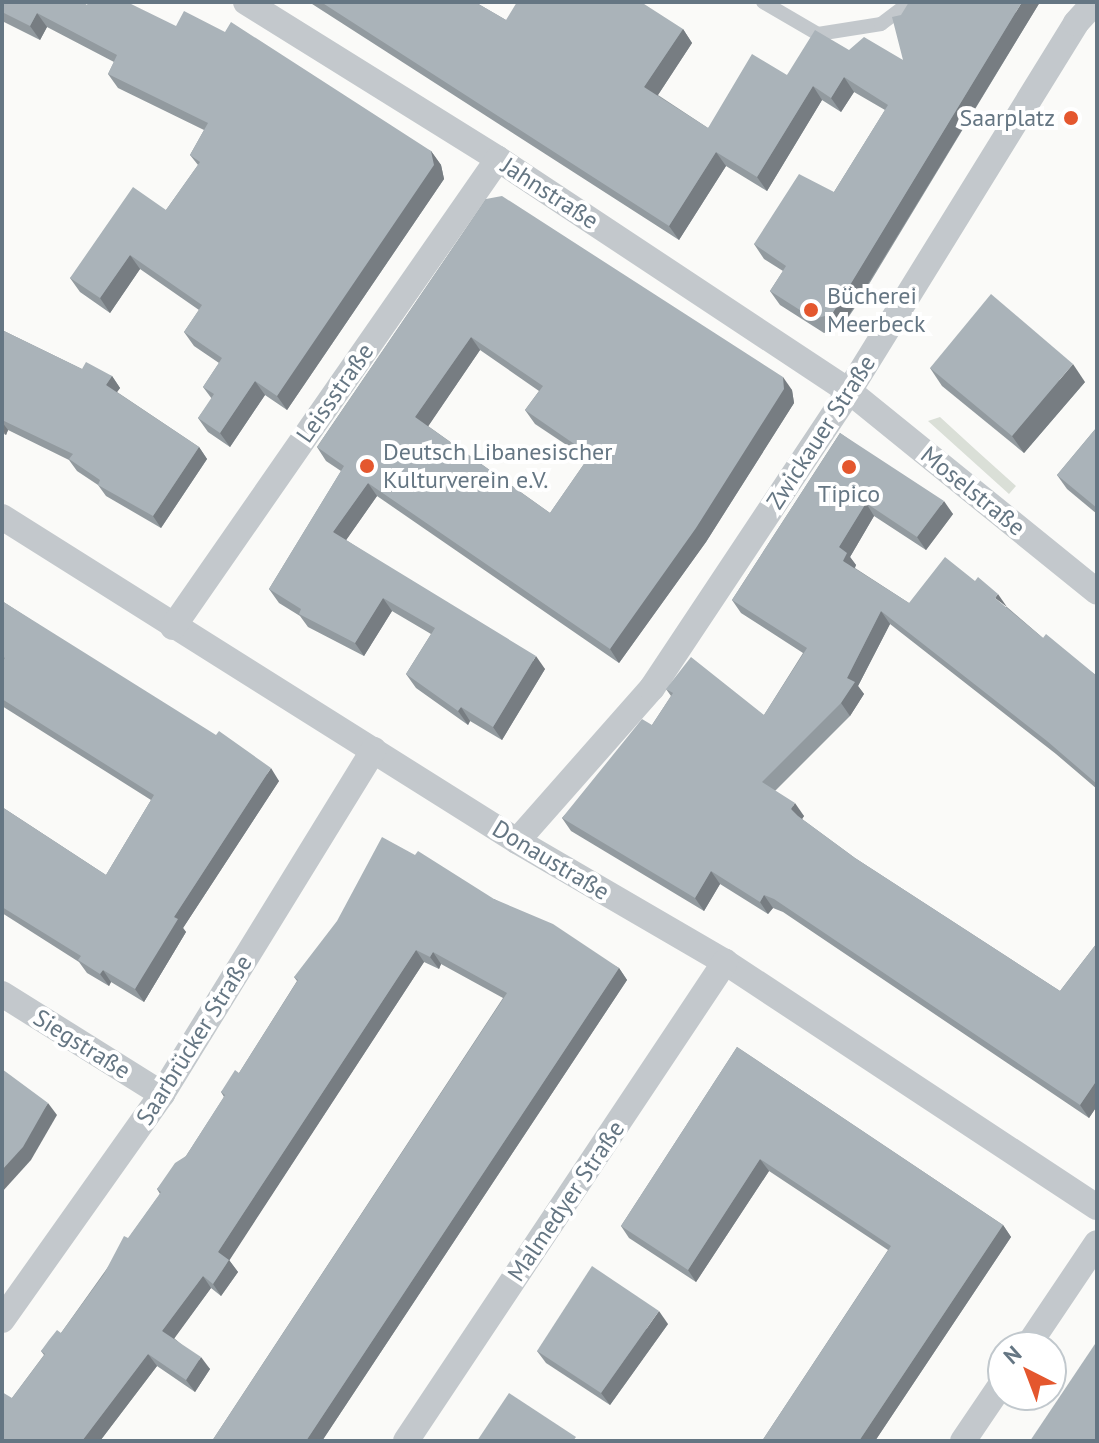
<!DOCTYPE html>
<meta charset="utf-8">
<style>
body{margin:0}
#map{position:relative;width:1099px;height:1443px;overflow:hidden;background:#fafaf8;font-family:"PT Sans",sans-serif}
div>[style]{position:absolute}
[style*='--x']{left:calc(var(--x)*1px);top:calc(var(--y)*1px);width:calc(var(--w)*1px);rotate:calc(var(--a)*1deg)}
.green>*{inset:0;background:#dadfd7}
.lane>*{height:14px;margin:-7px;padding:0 7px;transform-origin:7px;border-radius:7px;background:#c3c8cc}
.street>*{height:26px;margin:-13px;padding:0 13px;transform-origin:13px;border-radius:13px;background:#c3c8cc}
.wall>*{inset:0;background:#929a9f}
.shaded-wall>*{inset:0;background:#777d82}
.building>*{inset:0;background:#aab3b9}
.dots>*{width:22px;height:22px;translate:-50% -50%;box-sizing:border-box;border:4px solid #fff;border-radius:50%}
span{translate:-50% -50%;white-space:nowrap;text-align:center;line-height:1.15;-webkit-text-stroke:8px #fff;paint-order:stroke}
.poi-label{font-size:24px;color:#657683}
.right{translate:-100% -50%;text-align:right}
.left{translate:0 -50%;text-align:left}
.street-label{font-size:24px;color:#657683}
.frame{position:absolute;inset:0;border:4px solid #657683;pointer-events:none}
.north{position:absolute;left:987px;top:1331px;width:80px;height:80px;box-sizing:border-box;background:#fff;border:2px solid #c1c8cd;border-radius:50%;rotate:318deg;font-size:22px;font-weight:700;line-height:32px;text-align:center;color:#657683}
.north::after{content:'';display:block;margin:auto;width:28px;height:36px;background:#e4572e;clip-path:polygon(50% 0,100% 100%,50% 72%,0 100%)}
</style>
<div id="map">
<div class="green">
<i style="clip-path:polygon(940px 417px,976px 450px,1016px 486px,1009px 494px,928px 421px)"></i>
</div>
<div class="lane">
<i style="--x:763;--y:2;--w:64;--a:30.2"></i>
<i style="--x:818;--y:34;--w:64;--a:-9"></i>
<i style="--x:881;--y:24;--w:36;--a:-37"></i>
</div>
<div class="street">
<i style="--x:246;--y:2;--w:297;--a:31.9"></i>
<i style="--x:498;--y:159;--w:421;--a:33.5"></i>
<i style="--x:849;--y:391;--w:319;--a:39"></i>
<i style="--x:2;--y:517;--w:608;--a:32.18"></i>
<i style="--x:517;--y:841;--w:241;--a:30.2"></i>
<i style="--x:725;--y:962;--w:445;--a:33.4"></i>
<i style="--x:173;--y:627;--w:570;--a:-55.22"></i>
<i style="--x:517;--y:841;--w:204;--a:-48.6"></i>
<i style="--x:652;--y:688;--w:356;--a:-56.4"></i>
<i style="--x:849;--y:391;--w:432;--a:-58.3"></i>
<i style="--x:1076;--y:23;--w:28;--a:-48"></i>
<i style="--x:2;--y:994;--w:189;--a:32"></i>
<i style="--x:2;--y:1320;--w:277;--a:-54.7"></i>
<i style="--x:162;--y:1094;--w:404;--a:-58.4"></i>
<i style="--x:1027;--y:1347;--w:125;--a:-56.1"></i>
<i style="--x:406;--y:1441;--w:576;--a:-56.34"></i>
<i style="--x:963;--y:1441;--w:71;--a:-55.9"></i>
</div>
<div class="wall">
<i style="clip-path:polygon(2px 2px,80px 2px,431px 151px,441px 165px,444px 179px,287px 410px,265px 395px,230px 447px,208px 432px,198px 418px,212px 399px,203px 387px,219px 363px,194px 346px,184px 332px,199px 310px,140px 269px,110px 313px,80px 292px,70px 278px,166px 210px,198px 165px,190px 155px,204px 130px,118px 88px,108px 74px,114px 62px,47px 27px,40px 40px,2px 21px)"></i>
<i style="clip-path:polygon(309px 2px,475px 2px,506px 20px,683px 29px,692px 43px,658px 95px,708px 128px,787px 75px,849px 50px,903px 60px,1040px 2px,854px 309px,841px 328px,824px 333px,780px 305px,770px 291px,783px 271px,764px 259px,754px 244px,834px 192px,885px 110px,854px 92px,841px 112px,822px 100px,767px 191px,726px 166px,679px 240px)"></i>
<i style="clip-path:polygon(evenodd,486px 199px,792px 390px,794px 403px,706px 542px,619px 663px,377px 496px,346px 540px,545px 669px,502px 740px,470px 721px,468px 725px,416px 688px,406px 674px,431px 634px,392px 611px,364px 656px,308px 627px,300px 616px,279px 603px,269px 589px,341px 471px,326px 461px,317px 447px,486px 199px,480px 350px,539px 391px,525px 410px,535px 424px,580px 454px,578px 456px,584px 464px,550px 513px,428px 426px,480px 350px)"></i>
<i style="clip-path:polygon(2px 330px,82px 369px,112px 376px,120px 388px,117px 392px,199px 447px,207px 459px,161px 528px,106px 496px,98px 485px,77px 471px,69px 460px,8px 430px,6px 435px,2px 433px)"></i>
<i style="clip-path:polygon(930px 368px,1085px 382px,1024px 453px,942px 386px)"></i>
<i style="clip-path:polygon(1097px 427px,1097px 514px,1067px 489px,1057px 475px)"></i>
<i style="clip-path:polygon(840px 433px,953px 514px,926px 550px,874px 516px,850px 557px,856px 565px,855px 568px,909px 603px,1007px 607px,1043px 638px,1097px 676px,1097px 789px,1056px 754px,890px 624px,858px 686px,864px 694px,850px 716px,775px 791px,804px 816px,802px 819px,855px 858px,1060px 991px,1097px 943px,1097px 1106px,1089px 1118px,783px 912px,773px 908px,768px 914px,720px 884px,704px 911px,571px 831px,562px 818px,652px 725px,671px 696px,666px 689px,764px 715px,803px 653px,741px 613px,732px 600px)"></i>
<i style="clip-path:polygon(2px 601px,279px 781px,183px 928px,186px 932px,144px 1002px,111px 982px,109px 986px,87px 973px,79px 962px,2px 913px,2px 807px,106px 875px,151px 800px,2px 706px)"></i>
<i style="clip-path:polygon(494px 899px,619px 968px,627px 980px,322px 1441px,212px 1441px,503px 998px,441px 964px,439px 969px,424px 962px,229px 1260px,238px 1272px,221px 1296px,211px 1288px,174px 1338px,210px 1369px,195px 1392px,157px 1366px,100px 1441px,2px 1441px,12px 1398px,44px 1355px,41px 1351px,61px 1333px,160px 1194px,157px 1189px,186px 1156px,224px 1097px,221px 1092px,239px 1073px,297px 981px,294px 977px)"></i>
<i style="clip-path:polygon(737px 1047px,1003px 1225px,1011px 1237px,875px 1441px,762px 1441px,888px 1250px,769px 1171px,696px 1282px,629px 1238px,621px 1226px)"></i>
<i style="clip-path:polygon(668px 1324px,610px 1405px,546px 1363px,537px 1351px)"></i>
</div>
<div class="shaded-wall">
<i style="clip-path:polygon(1022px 2px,1040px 2px,841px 328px,832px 314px)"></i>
<i style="clip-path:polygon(37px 13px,47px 27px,40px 40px,30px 26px)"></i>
<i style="clip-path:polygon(683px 29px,692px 43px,654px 101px,644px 87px)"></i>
<i style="clip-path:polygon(844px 77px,854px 92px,841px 112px,831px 98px)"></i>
<i style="clip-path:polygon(813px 86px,822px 100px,767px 191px,757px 177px)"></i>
<i style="clip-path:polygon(431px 151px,441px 165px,444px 179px,287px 410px,277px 396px)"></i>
<i style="clip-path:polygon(716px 152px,726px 166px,679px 240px,669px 226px)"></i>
<i style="clip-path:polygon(130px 255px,140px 269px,110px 313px,100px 298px)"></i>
<i style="clip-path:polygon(471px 337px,480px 350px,425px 431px,415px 417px)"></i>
<i style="clip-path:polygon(1073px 364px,1085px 382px,1024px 453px,1012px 436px)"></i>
<i style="clip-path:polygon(112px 376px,120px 388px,114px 396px,106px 385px)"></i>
<i style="clip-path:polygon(783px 377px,792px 390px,794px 403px,706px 542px,619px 663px,610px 649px)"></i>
<i style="clip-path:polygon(255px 381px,265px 395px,230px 447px,220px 433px)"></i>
<i style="clip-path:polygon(2px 422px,8px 430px,6px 435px,2px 429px)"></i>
<i style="clip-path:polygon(199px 447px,207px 459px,161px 528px,153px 516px)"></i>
<i style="clip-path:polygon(368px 483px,377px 496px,342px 546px,333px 532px)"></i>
<i style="clip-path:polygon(944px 501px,953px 514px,926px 550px,917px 537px)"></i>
<i style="clip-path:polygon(866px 503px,874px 516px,850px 557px,856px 565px,852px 573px,843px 561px,839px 547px)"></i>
<i style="clip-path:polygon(998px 594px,1007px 607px,995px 598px)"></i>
<i style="clip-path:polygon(383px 598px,392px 611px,364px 656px,355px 643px)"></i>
<i style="clip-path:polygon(881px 611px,890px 624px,858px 686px,864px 694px,850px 716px,841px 703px,847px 678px)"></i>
<i style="clip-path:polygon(536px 656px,545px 669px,502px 740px,493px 727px)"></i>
<i style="clip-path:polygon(461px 707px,470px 721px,468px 725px,458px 711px)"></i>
<i style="clip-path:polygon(271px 768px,279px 781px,183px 928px,186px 932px,144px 1002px,135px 989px,174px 917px)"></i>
<i style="clip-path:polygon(795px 803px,804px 816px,800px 822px,791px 809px)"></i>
<i style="clip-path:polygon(711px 871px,720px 884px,704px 911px,695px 898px)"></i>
<i style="clip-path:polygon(764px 895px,773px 908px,768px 914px,760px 902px)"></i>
<i style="clip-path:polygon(416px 950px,424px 962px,227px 1264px,218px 1252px)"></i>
<i style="clip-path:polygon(433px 952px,441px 964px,439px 969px,430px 957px)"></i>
<i style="clip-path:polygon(619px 968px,627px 980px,322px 1441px,306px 1441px)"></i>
<i style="clip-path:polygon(103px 970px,111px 982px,109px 986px,100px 974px)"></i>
<i style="clip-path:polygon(1097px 1080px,1097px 1106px,1089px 1118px,1080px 1105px)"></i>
<i style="clip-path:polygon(48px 1103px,57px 1115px,31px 1160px,2px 1192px,2px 1170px)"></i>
<i style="clip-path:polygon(760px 1159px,769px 1171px,696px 1282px,688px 1270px)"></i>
<i style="clip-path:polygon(1003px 1225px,1011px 1237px,875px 1441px,859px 1441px)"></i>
<i style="clip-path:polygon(229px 1260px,238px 1272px,221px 1296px,213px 1284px)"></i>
<i style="clip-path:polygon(203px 1276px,211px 1288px,171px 1343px,162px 1331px)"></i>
<i style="clip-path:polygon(659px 1311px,668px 1324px,610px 1405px,601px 1393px)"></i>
<i style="clip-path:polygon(148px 1354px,157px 1366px,100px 1441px,82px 1441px)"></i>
<i style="clip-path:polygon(201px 1357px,210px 1369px,195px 1392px,186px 1380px)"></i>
</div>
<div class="building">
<i style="clip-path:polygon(2px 2px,80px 2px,87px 5px,88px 2px,127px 2px,176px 26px,184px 11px,225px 32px,231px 22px,431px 151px,434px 165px,277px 396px,255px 381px,220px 433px,198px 418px,214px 394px,203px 387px,222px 358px,184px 332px,202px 305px,130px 255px,100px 298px,70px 278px,133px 187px,166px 210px,200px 162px,190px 155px,208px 123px,108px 74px,117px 55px,37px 13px,30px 26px,2px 12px)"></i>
<i style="clip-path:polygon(321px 2px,475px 2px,506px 20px,517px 2px,641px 2px,683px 29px,644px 87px,708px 128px,752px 54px,787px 75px,815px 30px,849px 50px,864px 37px,903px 60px,892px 17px,901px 15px,909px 2px,1022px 2px,844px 295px,832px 314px,814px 319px,770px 291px,786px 266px,754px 244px,799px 174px,834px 192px,888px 105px,844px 77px,831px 98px,813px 86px,757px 177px,716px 152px,669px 226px)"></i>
<i style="clip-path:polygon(evenodd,502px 196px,783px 377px,784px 389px,696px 528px,610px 649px,368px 483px,333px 532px,536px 656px,493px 727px,461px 707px,458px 711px,406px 674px,435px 628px,383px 598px,355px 643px,299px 614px,301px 609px,269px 589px,344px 466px,317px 447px,486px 199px,502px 196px,471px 337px,543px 386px,525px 410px,583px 450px,578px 456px,586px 461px,550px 513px,415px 417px,471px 337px)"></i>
<i style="clip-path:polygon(991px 294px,1073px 364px,1012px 436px,930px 368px)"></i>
<i style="clip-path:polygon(2px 330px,82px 369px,86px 362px,112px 376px,106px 385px,199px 447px,153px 516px,98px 485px,100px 480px,69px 459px,73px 454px,2px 420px)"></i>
<i style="clip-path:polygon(1097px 427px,1097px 508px,1057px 475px)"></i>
<i style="clip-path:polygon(840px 433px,944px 501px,917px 537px,866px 503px,839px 547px,847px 553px,843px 561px,909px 603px,945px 557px,975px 581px,978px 577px,998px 594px,995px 598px,1043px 638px,1046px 634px,1097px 676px,1097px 784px,1047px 741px,881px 611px,847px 678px,855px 682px,841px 703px,762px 782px,795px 803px,791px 809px,798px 816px,855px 858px,1060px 991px,1097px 943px,1097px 1080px,1080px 1105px,774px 899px,764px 895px,760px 902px,711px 871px,695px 898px,562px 818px,642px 719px,652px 725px,673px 693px,666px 689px,691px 657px,764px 715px,807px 648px,732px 600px)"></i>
<i style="clip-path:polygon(2px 601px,216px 735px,219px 731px,271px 768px,174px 917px,178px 919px,135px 989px,103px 970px,100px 974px,78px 960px,81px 956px,2px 907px,2px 807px,106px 875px,154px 795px,2px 699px,2px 663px,5px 658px,2px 656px)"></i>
<i style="clip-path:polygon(382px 837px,415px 855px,418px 851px,494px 899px,553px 924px,619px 968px,306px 1441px,212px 1441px,507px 993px,433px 952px,430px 957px,416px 950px,218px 1252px,229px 1260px,213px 1284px,203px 1276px,162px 1331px,201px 1357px,186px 1380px,148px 1354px,82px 1441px,2px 1441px,2px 1392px,12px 1398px,45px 1354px,41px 1351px,49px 1340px,57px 1330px,61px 1333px,104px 1274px,124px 1236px,128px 1238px,161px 1192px,157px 1189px,175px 1163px,186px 1156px,225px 1095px,221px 1092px,235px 1070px,239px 1073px,298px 980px,294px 977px,337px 921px)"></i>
<i style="clip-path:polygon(737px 1047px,1003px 1225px,859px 1441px,762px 1441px,891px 1246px,760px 1159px,688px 1270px,621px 1226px)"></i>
<i style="clip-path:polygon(2px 1069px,48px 1103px,23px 1147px,2px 1170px)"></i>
<i style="clip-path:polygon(592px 1266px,659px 1311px,601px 1393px,537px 1351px)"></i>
<i style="clip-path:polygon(1097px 1341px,1097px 1441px,1030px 1441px)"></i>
<i style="clip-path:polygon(509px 1393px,576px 1437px,573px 1441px,477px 1441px)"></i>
</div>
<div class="dots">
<i style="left:1071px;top:118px;background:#e4572e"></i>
<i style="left:811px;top:310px;background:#e4572e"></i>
<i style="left:367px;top:466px;background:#e4572e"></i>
<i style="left:849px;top:467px;background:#e4572e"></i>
</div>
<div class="poi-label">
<span class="right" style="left:1055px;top:118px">Saarplatz</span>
<span class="left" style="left:827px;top:310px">Bücherei<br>Meerbeck</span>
<span class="left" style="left:383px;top:466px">Deutsch Libanesischer<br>Kulturverein e.V.</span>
<span style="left:849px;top:494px">Tipico</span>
</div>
<div class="street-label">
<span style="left:550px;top:193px;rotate:33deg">Jahnstraße</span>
<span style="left:335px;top:393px;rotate:-55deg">Leissstraße</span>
<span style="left:821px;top:432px;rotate:-57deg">Zwickauer Straße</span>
<span style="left:973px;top:491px;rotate:39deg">Moselstraße</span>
<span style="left:551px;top:860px;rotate:31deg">Donaustraße</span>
<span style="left:194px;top:1040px;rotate:-58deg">Saarbrücker Straße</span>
<span style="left:82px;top:1044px;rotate:32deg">Siegstraße</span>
<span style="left:566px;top:1201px;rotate:-56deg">Malmedyer Straße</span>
</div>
<div class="frame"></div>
<div class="north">N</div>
</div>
